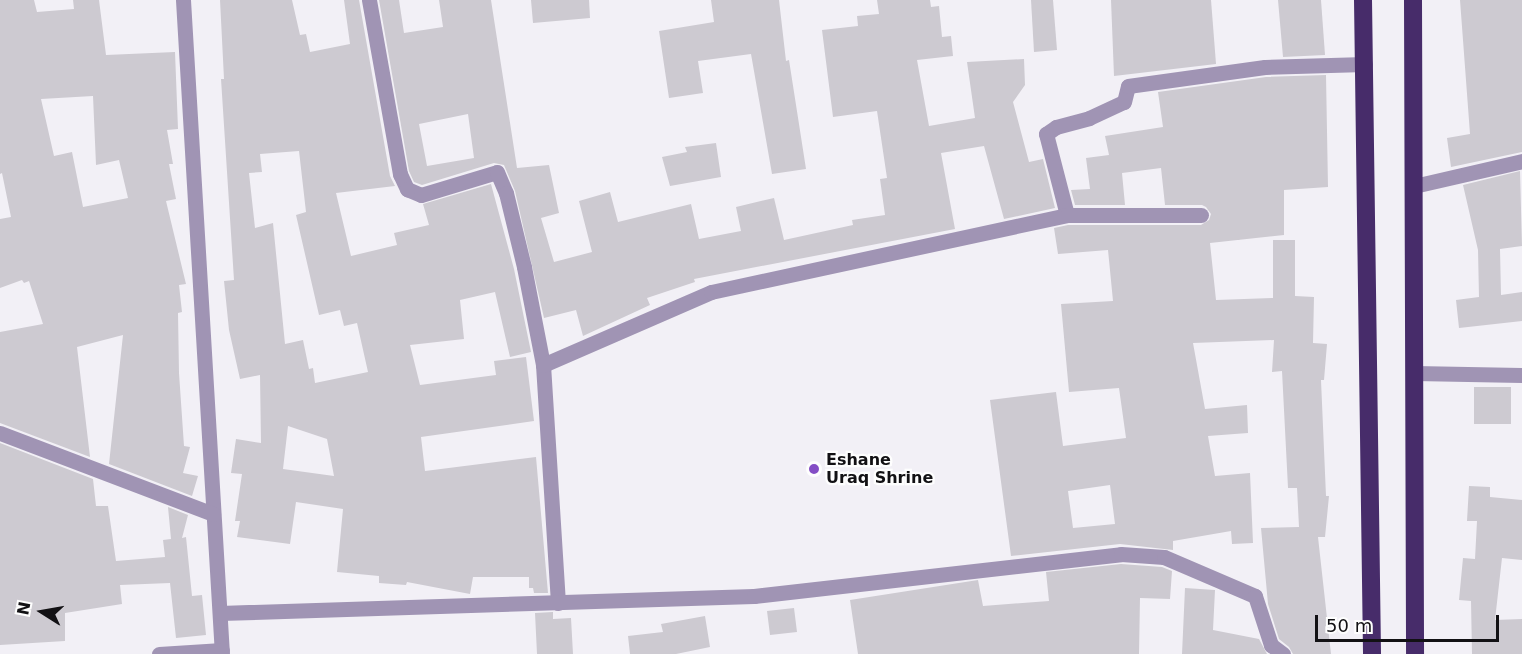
<!DOCTYPE html>
<style>
body{margin:0}
#map{position:relative;width:1522px;height:654px;overflow:hidden;background:#f2f0f6;font-family:"DejaVu Sans",sans-serif}
div>[style]{position:absolute}
[style*='--x']{left:calc(var(--x)*1px);top:calc(var(--y)*1px);width:calc(var(--w)*1px);rotate:calc(var(--a)*1deg)}
.building>*{inset:0;background:#cdcad1}
.street>*{height:15px;margin:-7.5px;padding:0 7.5px;transform-origin:7.5px;border-radius:7.5px;background:#a094b4}
.highway>*{height:18px;margin:-9px;padding:0 9px;transform-origin:9px;border-radius:9px;background:#472c6a}
.dots>*{width:16px;height:16px;translate:-50% -50%;box-sizing:border-box;border:3px solid #fefefe;border-radius:50%}
span{translate:-50% -50%;white-space:nowrap;text-align:center;line-height:1.15;-webkit-text-stroke:4.5px #fefefe;paint-order:stroke}
.poi-label{font-size:16px;color:#121114;font-weight:700}
.left{translate:0 -50%;text-align:left}
.north{position:absolute;left:12px;top:582px;width:60px;height:60px;-webkit-text-stroke:4px #fefefe;paint-order:stroke;rotate:281deg;font-size:16px;font-weight:700;line-height:24px;text-align:center;color:#121114}
.north::after{content:'';display:block;margin:auto;width:21px;height:27px;background:#121114;clip-path:polygon(50% 0,100% 100%,50% 72%,0 100%)}
.scale{position:absolute;left:1315px;top:615px;width:184px;height:27px;box-sizing:border-box;border:3px solid #121114;border-top:0;padding-left:8px;font-size:18px;line-height:21px;white-space:nowrap;color:#121114;-webkit-text-stroke:4px #fefefe;paint-order:stroke}
</style>
<div id="map">
<div class="building">
<i style="clip-path:polygon(evenodd,0 0,34px 0,37px 12px,74px 9px,73px 0,99px 0,106px 55px,175px 52px,178px 129px,167px 130px,173px 164px,169px 164px,176px 199px,166px 201px,186px 284px,179px 285px,182px 312px,178px 313px,179px 373px,184px 446px,190px 447px,183px 473px,198px 476px,192px 496px,109px 464px,123px 335px,77px 347px,90px 457px,0 423px,0 332px,43px 324px,29px 281px,24px 283px,22px 280px,0 288px,0 219px,11px 217px,2px 173px,0 174px,0 0,93px 96px,96px 165px,119px 160px,128px 198px,83px 207px,72px 152px,54px 156px,41px 99px,93px 96px)"></i>
<i style="clip-path:polygon(evenodd,220px 0,292px 0,300px 35px,306px 34px,310px 52px,350px 44px,344px 0,359px 0,390px 176px,395px 186px,336px 193px,351px 256px,397px 245px,394px 233px,429px 225px,423px 204px,491px 184px,514px 269px,531px 352px,510px 357px,495px 292px,460px 300px,464px 339px,410px 345px,420px 385px,496px 375px,494px 361px,526px 357px,534px 421px,421px 437px,425px 471px,536px 457px,548px 593px,534px 593px,533px 588px,529px 588px,529px 577px,473px 577px,470px 594px,407px 582px,406px 585px,379px 583px,379px 576px,337px 572px,343px 509px,296px 502px,290px 544px,237px 537px,240px 521px,235px 521px,242px 474px,231px 473px,236px 439px,261px 443px,260px 375px,240px 379px,229px 330px,224px 281px,234px 280px,221px 79px,224px 79px,220px 0,299px 151px,306px 212px,296px 215px,319px 315px,340px 310px,344px 326px,357px 323px,368px 372px,315px 383px,313px 368px,309px 369px,303px 340px,285px 344px,273px 223px,255px 228px,249px 173px,262px 172px,260px 154px,299px 151px,220px 0,288px 426px,327px 439px,334px 476px,283px 469px,288px 426px)"></i>
<i style="clip-path:polygon(evenodd,379px 0,399px 0,404px 33px,443px 27px,439px 0,491px 0,517px 168px,549px 165px,559px 213px,541px 218px,554px 262px,592px 252px,579px 201px,610px 192px,618px 222px,691px 204px,699px 239px,741px 231px,736px 207px,774px 198px,784px 240px,853px 225px,852px 220px,885px 215px,880px 179px,887px 178px,877px 111px,833px 117px,822px 30px,858px 26px,857px 16px,879px 14px,877px 0,930px 0,931px 7px,939px 6px,942px 37px,951px 36px,953px 56px,917px 60px,929px 126px,975px 118px,967px 62px,1024px 59px,1025px 85px,1013px 102px,1029px 162px,1043px 159px,1055px 208px,1004px 219px,984px 146px,941px 153px,955px 229px,694px 279px,695px 282px,647px 298px,650px 305px,583px 336px,576px 310px,544px 318px,515px 191px,504px 165px,494px 163px,422px 185px,414px 182px,409px 171px,379px 0,468px 114px,474px 158px,427px 166px,419px 124px,468px 114px)"></i>
<i style="clip-path:polygon(531px 0,589px 0,590px 18px,533px 23px)"></i>
<i style="clip-path:polygon(711px 0,779px 0,786px 61px,789px 60px,806px 169px,772px 174px,751px 54px,698px 61px,703px 93px,669px 98px,659px 31px,714px 22px)"></i>
<i style="clip-path:polygon(1031px 0,1053px 0,1057px 50px,1034px 52px)"></i>
<i style="clip-path:polygon(1111px 0,1211px 0,1216px 64px,1114px 76px)"></i>
<i style="clip-path:polygon(1278px 0,1321px 0,1325px 55px,1283px 57px)"></i>
<i style="clip-path:polygon(1460px 0,1522px 0,1522px 152px,1451px 167px,1447px 138px,1470px 134px)"></i>
<i style="clip-path:polygon(evenodd,1326px 75px,1328px 187px,1284px 190px,1284px 235px,1210px 243px,1216px 300px,1273px 298px,1273px 240px,1295px 240px,1295px 296px,1314px 297px,1313px 343px,1327px 344px,1324px 380px,1321px 380px,1326px 496px,1329px 496px,1325px 537px,1318px 537px,1331px 654px,1293px 654px,1289px 647px,1279px 639px,1268px 604px,1261px 528px,1299px 527px,1297px 488px,1288px 488px,1282px 371px,1272px 372px,1274px 340px,1193px 343px,1205px 409px,1247px 405px,1248px 433px,1208px 436px,1215px 476px,1250px 473px,1253px 543px,1232px 544px,1231px 531px,1173px 541px,1173px 550px,1120px 544px,1011px 556px,990px 400px,1056px 392px,1063px 446px,1126px 438px,1119px 388px,1069px 392px,1061px 304px,1113px 301px,1108px 250px,1058px 254px,1054px 228px,1068px 225px,1201px 225px,1209px 220px,1211px 214px,1206px 207px,1202px 205px,1165px 205px,1161px 168px,1122px 173px,1125px 205px,1075px 205px,1071px 190px,1090px 189px,1086px 158px,1109px 155px,1105px 136px,1163px 127px,1158px 92px,1266px 77px,1326px 75px,1110px 485px,1115px 524px,1073px 528px,1068px 491px,1110px 485px)"></i>
<i style="clip-path:polygon(716px 143px,721px 177px,670px 186px,662px 157px,687px 152px,685px 147px)"></i>
<i style="clip-path:polygon(1520px 171px,1522px 246px,1500px 249px,1501px 295px,1522px 292px,1522px 321px,1459px 328px,1456px 300px,1479px 297px,1478px 250px,1463px 185px)"></i>
<i style="clip-path:polygon(1474px 387px,1511px 387px,1511px 424px,1474px 424px)"></i>
<i style="clip-path:polygon(0 443px,93px 479px,96px 506px,108px 506px,116px 561px,165px 557px,163px 540px,171px 539px,168px 507px,188px 515px,182px 538px,186px 537px,192px 596px,202px 595px,206px 635px,176px 638px,170px 583px,120px 585px,122px 604px,65px 613px,65px 641px,0 645px)"></i>
<i style="clip-path:polygon(1469px 486px,1490px 487px,1490px 497px,1522px 500px,1522px 560px,1502px 558px,1495px 620px,1522px 619px,1522px 654px,1472px 654px,1471px 601px,1459px 600px,1463px 558px,1475px 559px,1477px 521px,1467px 521px)"></i>
<i style="clip-path:polygon(1121px 564px,1162px 567px,1172px 571px,1170px 599px,1140px 598px,1139px 654px,858px 654px,850px 600px,978px 580px,983px 606px,1049px 601px,1046px 572px)"></i>
<i style="clip-path:polygon(1185px 588px,1215px 590px,1213px 630px,1259px 639px,1267px 654px,1182px 654px)"></i>
<i style="clip-path:polygon(794px 608px,797px 632px,770px 635px,767px 611px)"></i>
<i style="clip-path:polygon(553px 612px,553px 619px,571px 618px,573px 654px,537px 654px,535px 613px)"></i>
<i style="clip-path:polygon(705px 616px,710px 647px,676px 654px,630px 654px,628px 636px,663px 632px,661px 624px)"></i>
</div>
<div class="street">
<i style="--x:183;--y:0;--w:655;--a:86.59"></i>
<i style="--x:369;--y:0;--w:177;--a:79.9"></i>
<i style="--x:400;--y:174;--w:17;--a:65"></i>
<i style="--x:407;--y:189;--w:15;--a:23"></i>
<i style="--x:421;--y:195;--w:79;--a:-16.8"></i>
<i style="--x:497;--y:172;--w:23;--a:67"></i>
<i style="--x:506;--y:193;--w:76;--a:76.3"></i>
<i style="--x:524;--y:267;--w:100;--a:79"></i>
<i style="--x:1414;--y:186;--w:111;--a:-13"></i>
<i style="--x:1067;--y:215;--w:84;--a:-104.5"></i>
<i style="--x:1046;--y:134;--w:12;--a:-35"></i>
<i style="--x:1056;--y:127;--w:34;--a:-15"></i>
<i style="--x:1089;--y:118;--w:38;--a:-25"></i>
<i style="--x:1124;--y:102;--w:16;--a:-76"></i>
<i style="--x:1128;--y:86;--w:138;--a:-7.9"></i>
<i style="--x:1265;--y:67;--w:100;--a:-1.7"></i>
<i style="--x:1414;--y:373;--w:108;--a:1.1"></i>
<i style="--x:0;--y:433;--w:228;--a:20.8"></i>
<i style="--x:558;--y:603;--w:238;--a:-93.6"></i>
<i style="--x:543;--y:365;--w:183;--a:-23.5"></i>
<i style="--x:711;--y:292;--w:364;--a:-12.2"></i>
<i style="--x:1067;--y:215;--w:134;--a:0"></i>
<i style="--x:220;--y:613;--w:534;--a:-1.82"></i>
<i style="--x:754;--y:596;--w:369;--a:-6.5"></i>
<i style="--x:1121;--y:554;--w:43;--a:4"></i>
<i style="--x:1164;--y:557;--w:99;--a:23.2"></i>
<i style="--x:1255;--y:596;--w:52;--a:71.9"></i>
<i style="--x:1271;--y:645;--w:15;--a:37"></i>
<i style="--x:159;--y:654;--w:63;--a:-3.6"></i>
</div>
<div class="highway">
<i style="--x:1363;--y:0;--w:654;--a:89.21"></i>
<i style="--x:1413;--y:0;--w:654;--a:89.82"></i>
</div>
<div class="dots">
<i style="left:814px;top:469px;background:#844ec5"></i>
</div>
<div class="poi-label">
<span class="left" style="left:826px;top:469px">Eshane<br>Uraq Shrine</span>
</div>
<div class="north">N</div>
<div class="scale">50 m</div>
</div>
